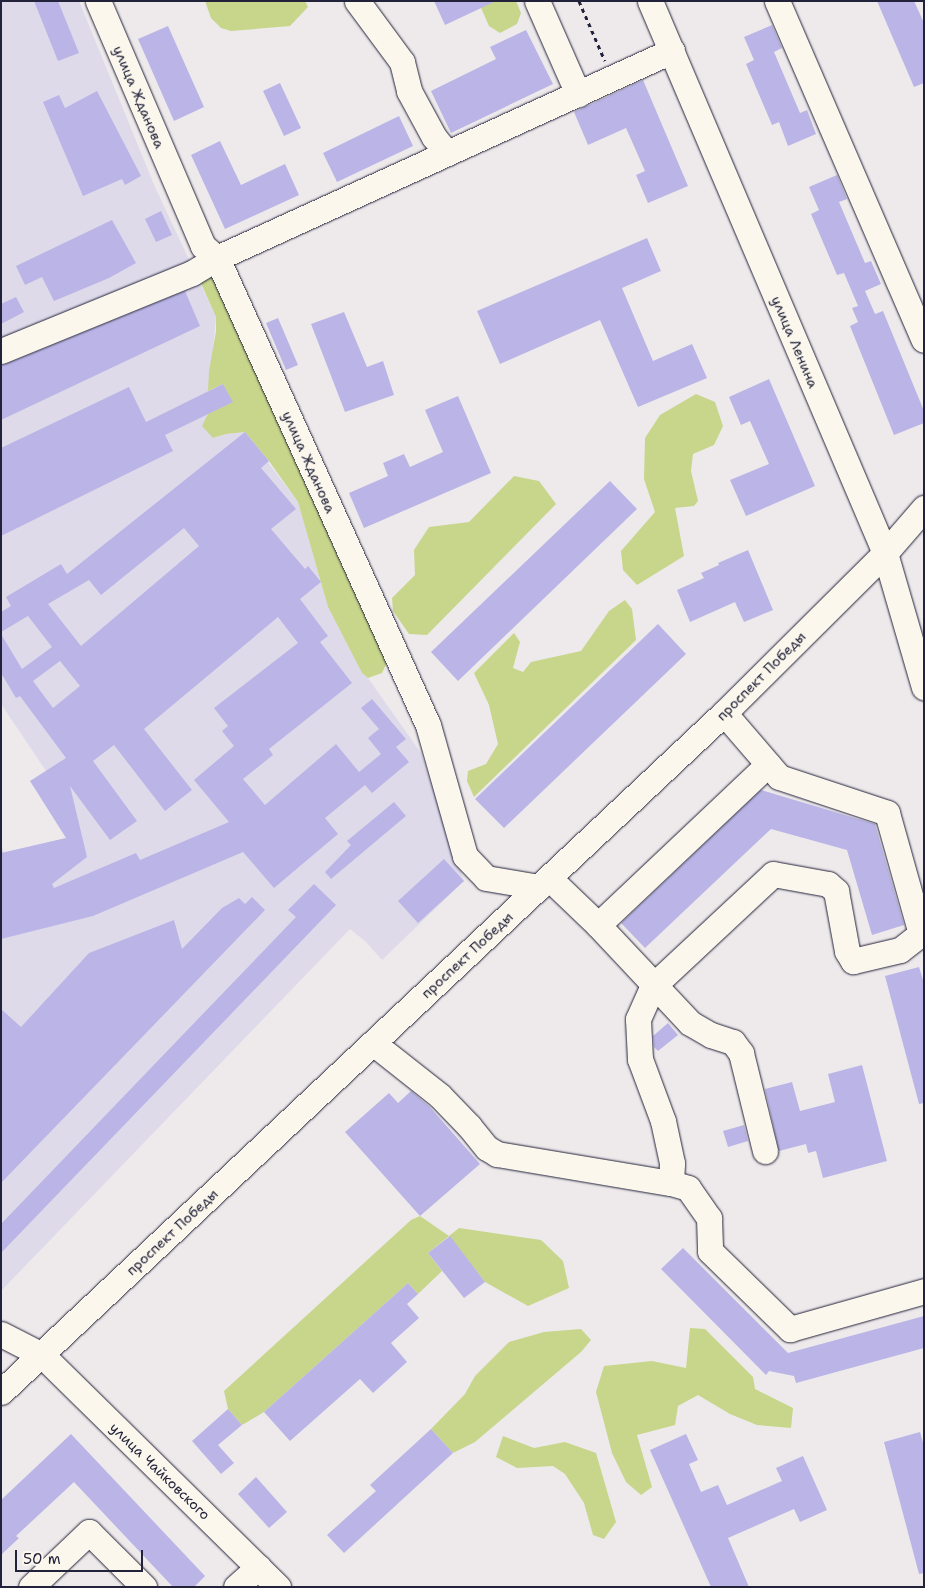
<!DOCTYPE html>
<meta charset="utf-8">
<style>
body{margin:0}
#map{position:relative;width:925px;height:1588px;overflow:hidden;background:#eeeaeb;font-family:"Shantell Sans",sans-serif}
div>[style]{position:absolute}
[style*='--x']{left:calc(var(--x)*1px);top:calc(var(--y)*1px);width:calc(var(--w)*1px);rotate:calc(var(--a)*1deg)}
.built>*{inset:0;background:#dedaea}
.green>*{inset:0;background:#c7d68a}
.building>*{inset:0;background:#bab5e6}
.path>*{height:3px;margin-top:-1.5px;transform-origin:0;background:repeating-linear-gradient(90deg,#22223b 0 4px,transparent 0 8px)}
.roads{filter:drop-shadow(0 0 1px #22223b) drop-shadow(0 0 1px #22223b)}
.minor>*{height:25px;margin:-12.5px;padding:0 12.5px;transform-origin:12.5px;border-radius:12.5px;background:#fbf7ec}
span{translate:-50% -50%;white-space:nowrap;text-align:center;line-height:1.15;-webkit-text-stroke:4px #fbf7ec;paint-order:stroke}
.street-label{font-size:14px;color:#22223b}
.frame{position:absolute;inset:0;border:2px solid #22223b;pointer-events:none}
.scale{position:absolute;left:15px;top:1550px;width:128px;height:22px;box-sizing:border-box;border:2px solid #22223b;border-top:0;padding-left:6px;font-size:15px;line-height:18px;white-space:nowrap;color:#22223b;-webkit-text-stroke:4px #fbf7ec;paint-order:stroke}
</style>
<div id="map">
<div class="built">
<i style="clip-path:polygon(1px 1px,79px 1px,155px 187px,216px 317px,209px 391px,223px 384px,233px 402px,214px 438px,226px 434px,245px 432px,298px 502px,328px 607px,362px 673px,368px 678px,421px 753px,464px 881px,382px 960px,366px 942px,350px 929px,1px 1291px,1px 843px,4px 853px,66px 838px,46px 771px,1px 704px)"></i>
</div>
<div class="green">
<i style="clip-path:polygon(205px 1px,305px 1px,308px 7px,290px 26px,231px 31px,221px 28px,211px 18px)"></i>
<i style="clip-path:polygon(478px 1px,516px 1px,521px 13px,517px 24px,500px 33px,489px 26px)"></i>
<i style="clip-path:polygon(216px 273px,389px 658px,382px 673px,368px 678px,362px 673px,328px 607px,298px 502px,269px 461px,245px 432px,226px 434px,213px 438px,202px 426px,208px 414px,232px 402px,223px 384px,208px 391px,209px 371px,216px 331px,216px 317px,200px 281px)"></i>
<i style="clip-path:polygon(696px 394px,715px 402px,723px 426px,714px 445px,693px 454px,691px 471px,698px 501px,694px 506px,675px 508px,684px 556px,637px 585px,623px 570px,621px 551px,655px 512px,644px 479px,645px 438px,660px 415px)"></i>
<i style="clip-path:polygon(514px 476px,539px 481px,556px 504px,427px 635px,409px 634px,393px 611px,392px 598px,415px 575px,414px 550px,429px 527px,469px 522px)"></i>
<i style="clip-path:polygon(625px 600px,632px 609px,636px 640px,474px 797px,467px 781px,468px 771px,486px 764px,498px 744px,489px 705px,474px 673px,514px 633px,520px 642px,513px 668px,523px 672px,531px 662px,581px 651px,609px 611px)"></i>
<i style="clip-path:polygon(420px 1216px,449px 1236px,459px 1228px,541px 1240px,563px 1261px,569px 1288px,528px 1306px,485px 1282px,449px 1236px,428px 1253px,442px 1271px,418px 1294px,408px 1283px,264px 1412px,242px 1425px,228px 1409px,224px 1391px,411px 1220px)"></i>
<i style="clip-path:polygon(690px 1328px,705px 1329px,753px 1377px,755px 1389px,793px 1408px,791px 1428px,757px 1425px,730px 1414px,698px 1395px,678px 1406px,675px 1425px,637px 1435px,652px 1487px,641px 1495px,626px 1482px,612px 1453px,596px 1392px,604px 1366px,652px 1361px,686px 1368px)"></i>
<i style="clip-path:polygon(581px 1329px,591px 1340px,581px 1352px,475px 1442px,453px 1453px,431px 1429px,465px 1394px,475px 1376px,509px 1342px,544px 1332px)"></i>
<i style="clip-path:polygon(503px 1436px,534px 1448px,565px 1442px,596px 1453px,616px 1522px,604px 1539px,593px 1535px,584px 1503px,565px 1474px,553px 1466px,517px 1468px,496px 1457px)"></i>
</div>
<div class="building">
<i style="clip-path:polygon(34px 1px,58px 1px,79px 53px,58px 61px)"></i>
<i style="clip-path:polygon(434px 1px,496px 1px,445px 25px)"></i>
<i style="clip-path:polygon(877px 1px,914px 1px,924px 23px,924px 83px,914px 87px)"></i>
<i style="clip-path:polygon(772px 25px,782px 48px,774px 52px,800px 113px,807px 110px,816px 134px,788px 146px,779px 122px,772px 125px,746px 64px,754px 60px,744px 37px)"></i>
<i style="clip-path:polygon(168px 26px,204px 107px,174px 121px,138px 39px)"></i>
<i style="clip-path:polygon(526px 30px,553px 84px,451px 133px,431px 91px,496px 59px,490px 47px)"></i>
<i style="clip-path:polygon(643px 80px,688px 186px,648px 203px,636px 175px,645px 171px,626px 128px,588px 145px,574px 112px)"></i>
<i style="clip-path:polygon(280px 83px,301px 128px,284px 136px,263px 91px)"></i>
<i style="clip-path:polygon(97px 91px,141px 176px,125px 185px,122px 179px,83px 196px,43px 102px,59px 95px,65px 108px)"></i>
<i style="clip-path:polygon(399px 116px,413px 146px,337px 182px,323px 153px)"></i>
<i style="clip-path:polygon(220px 141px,241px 185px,285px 164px,299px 195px,225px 229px,191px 155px)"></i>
<i style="clip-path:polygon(837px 175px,847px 199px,839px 202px,865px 263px,871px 261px,881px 284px,865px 291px,875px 314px,883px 311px,924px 411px,924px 423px,894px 435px,850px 326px,858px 322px,852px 308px,858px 306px,844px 273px,837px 275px,811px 214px,819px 210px,809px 187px)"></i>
<i style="clip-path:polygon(161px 211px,172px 235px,156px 242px,145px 219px)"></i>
<i style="clip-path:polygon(112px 220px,136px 263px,109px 278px,54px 301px,42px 277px,25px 285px,16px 266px)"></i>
<i style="clip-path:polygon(647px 238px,661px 271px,622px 288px,653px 361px,692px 344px,707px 378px,638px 407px,600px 320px,500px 364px,477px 311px)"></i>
<i style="clip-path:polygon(185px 291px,200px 326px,1px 420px,1px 366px)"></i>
<i style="clip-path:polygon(16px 297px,24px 312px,1px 324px,1px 304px)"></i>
<i style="clip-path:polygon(344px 312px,367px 367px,383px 361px,394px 395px,345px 412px,311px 324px)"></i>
<i style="clip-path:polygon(278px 318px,298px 365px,286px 370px,266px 323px)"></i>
<i style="clip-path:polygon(769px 379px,815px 486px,746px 516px,730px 480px,769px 464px,750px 421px,741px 425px,729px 397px)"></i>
<i style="clip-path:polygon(223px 384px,233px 402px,165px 435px,173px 451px,1px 536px,1px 448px,129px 387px,146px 422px)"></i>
<i style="clip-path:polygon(458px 396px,491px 473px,364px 528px,349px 493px,388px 476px,383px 463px,404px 454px,410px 467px,443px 452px,425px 410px)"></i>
<i style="clip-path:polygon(evenodd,245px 432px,269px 461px,261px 468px,296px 509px,271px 529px,305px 569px,308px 566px,321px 582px,300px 599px,328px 636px,320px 642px,352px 683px,269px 749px,273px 755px,243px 779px,265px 805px,336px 744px,359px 772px,381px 754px,368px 738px,379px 729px,361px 708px,372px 699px,406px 739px,396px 747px,409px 762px,372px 793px,365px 785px,325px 818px,338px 834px,274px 888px,243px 852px,93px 916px,1px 939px,1px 853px,66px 838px,30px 781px,66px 758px,20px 696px,16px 698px,1px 673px,1px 634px,22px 669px,52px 647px,28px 616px,1px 632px,1px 612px,11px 606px,6px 597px,61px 564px,67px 574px,245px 432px,184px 528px,199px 546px,81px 646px,48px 604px,89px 580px,101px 595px,184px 528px,245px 432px,278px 617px,298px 643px,214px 708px,228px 726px,222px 731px,234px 746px,194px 780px,229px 822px,140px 860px,136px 853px,54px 888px,52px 884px,87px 857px,70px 786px,110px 840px,137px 821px,93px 761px,114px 745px,165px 811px,192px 790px,144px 729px,278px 617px,245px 432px,60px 661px,80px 686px,53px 708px,33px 681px,60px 661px)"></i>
<i style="clip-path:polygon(610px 481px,637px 509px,458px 681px,431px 652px)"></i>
<i style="clip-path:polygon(748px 550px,773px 610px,744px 622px,735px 602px,690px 622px,677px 590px,704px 578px,701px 573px,719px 565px,718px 563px)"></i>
<i style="clip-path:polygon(658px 624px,686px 654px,504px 828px,475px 799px)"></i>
<i style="clip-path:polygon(761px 790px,875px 824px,904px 925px,872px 935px,847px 850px,771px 829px,645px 948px,621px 923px)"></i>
<i style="clip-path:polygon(394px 802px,406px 816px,331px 879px,325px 872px,351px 845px,347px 841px)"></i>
<i style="clip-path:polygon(444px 859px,464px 881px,418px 923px,398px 901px)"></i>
<i style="clip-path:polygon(314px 884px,336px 905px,1px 1253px,1px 1224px,296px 917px,288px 910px)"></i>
<i style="clip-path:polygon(252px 897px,265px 910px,1px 1183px,1px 1009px,21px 1027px,89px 953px,174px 920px,182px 949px,222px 908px,239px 898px,245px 904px)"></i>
<i style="clip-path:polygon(919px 967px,924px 983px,924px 1103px,919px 1104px,885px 976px)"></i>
<i style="clip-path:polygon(668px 1023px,678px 1035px,658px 1051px,654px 1047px,653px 1036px)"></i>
<i style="clip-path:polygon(862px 1065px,887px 1161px,823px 1178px,816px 1151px,808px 1153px,806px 1144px,779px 1151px,765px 1089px,792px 1082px,800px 1111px,835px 1102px,828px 1074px)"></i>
<i style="clip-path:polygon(411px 1091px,429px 1106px,480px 1164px,420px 1216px,345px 1132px,389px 1093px,398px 1103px)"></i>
<i style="clip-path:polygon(744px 1125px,748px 1141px,728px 1147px,723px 1131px)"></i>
<i style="clip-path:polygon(450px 1236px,485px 1282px,464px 1298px,428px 1253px)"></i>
<i style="clip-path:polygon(683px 1248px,788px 1353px,924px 1316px,924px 1348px,796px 1383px,794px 1376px,769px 1371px,766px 1375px,661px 1269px)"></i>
<i style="clip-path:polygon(408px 1283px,418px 1294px,407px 1304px,419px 1318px,391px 1343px,407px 1362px,373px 1393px,360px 1379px,290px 1441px,264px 1412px)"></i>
<i style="clip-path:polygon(228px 1409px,242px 1425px,218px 1445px,234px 1463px,221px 1474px,192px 1441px)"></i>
<i style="clip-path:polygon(431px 1429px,453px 1453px,344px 1553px,327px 1535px,376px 1491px,370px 1485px)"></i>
<i style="clip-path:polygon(920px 1432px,924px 1446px,924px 1573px,919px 1574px,884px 1442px)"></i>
<i style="clip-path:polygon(71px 1434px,205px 1576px,194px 1587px,173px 1587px,74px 1482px,16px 1536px,19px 1538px,1px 1555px,1px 1500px)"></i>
<i style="clip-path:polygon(686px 1434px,698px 1460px,689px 1464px,701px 1492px,718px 1485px,727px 1505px,782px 1481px,776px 1468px,803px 1456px,827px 1510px,800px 1522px,794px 1509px,728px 1538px,749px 1587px,711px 1587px,650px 1450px)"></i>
<i style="clip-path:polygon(256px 1477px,287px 1512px,269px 1528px,238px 1494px)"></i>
</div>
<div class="path">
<i style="--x:579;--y:1;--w:65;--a:66.6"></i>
</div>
<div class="roads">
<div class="minor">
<i style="--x:98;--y:1;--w:267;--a:66.8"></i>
<i style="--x:203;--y:246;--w:18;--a:41"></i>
<i style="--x:217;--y:258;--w:512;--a:65.69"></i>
<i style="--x:428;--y:725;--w:136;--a:74.2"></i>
<i style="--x:465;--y:856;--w:30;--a:46"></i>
<i style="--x:486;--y:878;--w:54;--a:9.6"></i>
<i style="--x:357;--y:1;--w:76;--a:53.6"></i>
<i style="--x:402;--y:62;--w:30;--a:76"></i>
<i style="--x:409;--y:91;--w:52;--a:61.5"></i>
<i style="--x:434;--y:137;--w:21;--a:51"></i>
<i style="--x:537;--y:1;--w:102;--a:66.2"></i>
<i style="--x:650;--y:1;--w:600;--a:66.94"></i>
<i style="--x:885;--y:553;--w:140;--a:73.8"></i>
<i style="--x:777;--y:1;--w:369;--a:66.6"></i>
<i style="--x:1;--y:351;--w:206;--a:-22.2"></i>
<i style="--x:192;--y:273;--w:29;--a:-31"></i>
<i style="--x:217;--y:258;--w:500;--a:-24.5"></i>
<i style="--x:724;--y:713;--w:84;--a:49.3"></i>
<i style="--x:779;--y:777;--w:114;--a:18.4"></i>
<i style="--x:887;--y:813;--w:126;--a:74.3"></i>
<i style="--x:549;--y:878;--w:68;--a:43.8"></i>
<i style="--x:598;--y:925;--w:134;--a:46.8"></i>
<i style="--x:690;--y:1023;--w:24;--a:30"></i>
<i style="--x:711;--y:1035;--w:23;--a:18"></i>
<i style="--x:733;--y:1042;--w:14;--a:54"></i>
<i style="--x:741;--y:1053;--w:101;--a:76.2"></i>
<i style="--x:598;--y:925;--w:234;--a:-43.4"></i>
<i style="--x:373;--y:1043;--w:85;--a:38.3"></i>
<i style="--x:440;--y:1096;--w:42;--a:46"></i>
<i style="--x:469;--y:1126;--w:28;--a:51"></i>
<i style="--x:487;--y:1148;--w:12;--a:31"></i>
<i style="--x:497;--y:1154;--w:176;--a:9.5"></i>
<i style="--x:671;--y:1183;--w:18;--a:16"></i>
<i style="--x:688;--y:1188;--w:37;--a:55"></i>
<i style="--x:709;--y:1218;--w:33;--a:88"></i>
<i style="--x:710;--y:1251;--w:112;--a:44.3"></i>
<i style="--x:790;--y:1329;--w:139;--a:-15.8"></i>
<i style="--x:671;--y:1183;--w:20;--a:-87"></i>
<i style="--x:672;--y:1163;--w:43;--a:-102.1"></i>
<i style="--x:663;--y:1121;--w:66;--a:-110.4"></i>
<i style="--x:640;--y:1059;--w:40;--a:-92.9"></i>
<i style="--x:638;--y:1019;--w:36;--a:-66"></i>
<i style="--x:653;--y:986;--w:164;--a:-43"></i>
<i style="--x:773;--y:874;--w:56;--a:10.3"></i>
<i style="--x:828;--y:884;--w:11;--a:41"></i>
<i style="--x:836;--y:891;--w:61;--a:79.6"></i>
<i style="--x:847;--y:951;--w:12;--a:59"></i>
<i style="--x:853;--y:961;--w:48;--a:-13.2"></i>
<i style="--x:900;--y:950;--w:31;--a:-38"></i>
<i style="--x:1;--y:1334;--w:46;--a:27.1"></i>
<i style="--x:42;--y:1355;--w:331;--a:44.5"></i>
<i style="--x:1;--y:1392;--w:992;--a:-43.2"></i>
<i style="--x:724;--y:713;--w:227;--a:-44.8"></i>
<i style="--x:885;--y:553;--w:60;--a:-49.1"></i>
<i style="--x:31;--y:1587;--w:80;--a:-43.5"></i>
<i style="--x:89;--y:1532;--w:78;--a:45"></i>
<i style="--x:236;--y:1587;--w:30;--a:-42"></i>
</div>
</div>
<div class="street-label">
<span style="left:139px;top:97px;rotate:67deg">улица Жданова</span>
<span style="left:795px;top:342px;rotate:67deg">улица Ленина</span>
<span style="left:309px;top:462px;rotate:66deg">улица Жданова</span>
<span style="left:761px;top:676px;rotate:-45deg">проспект Победы</span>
<span style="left:467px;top:955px;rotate:-43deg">проспект Победы</span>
<span style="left:172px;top:1232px;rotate:-43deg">проспект Победы</span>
<span style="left:160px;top:1471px;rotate:44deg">улица Чайковского</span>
</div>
<div class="frame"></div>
<div class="scale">50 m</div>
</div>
